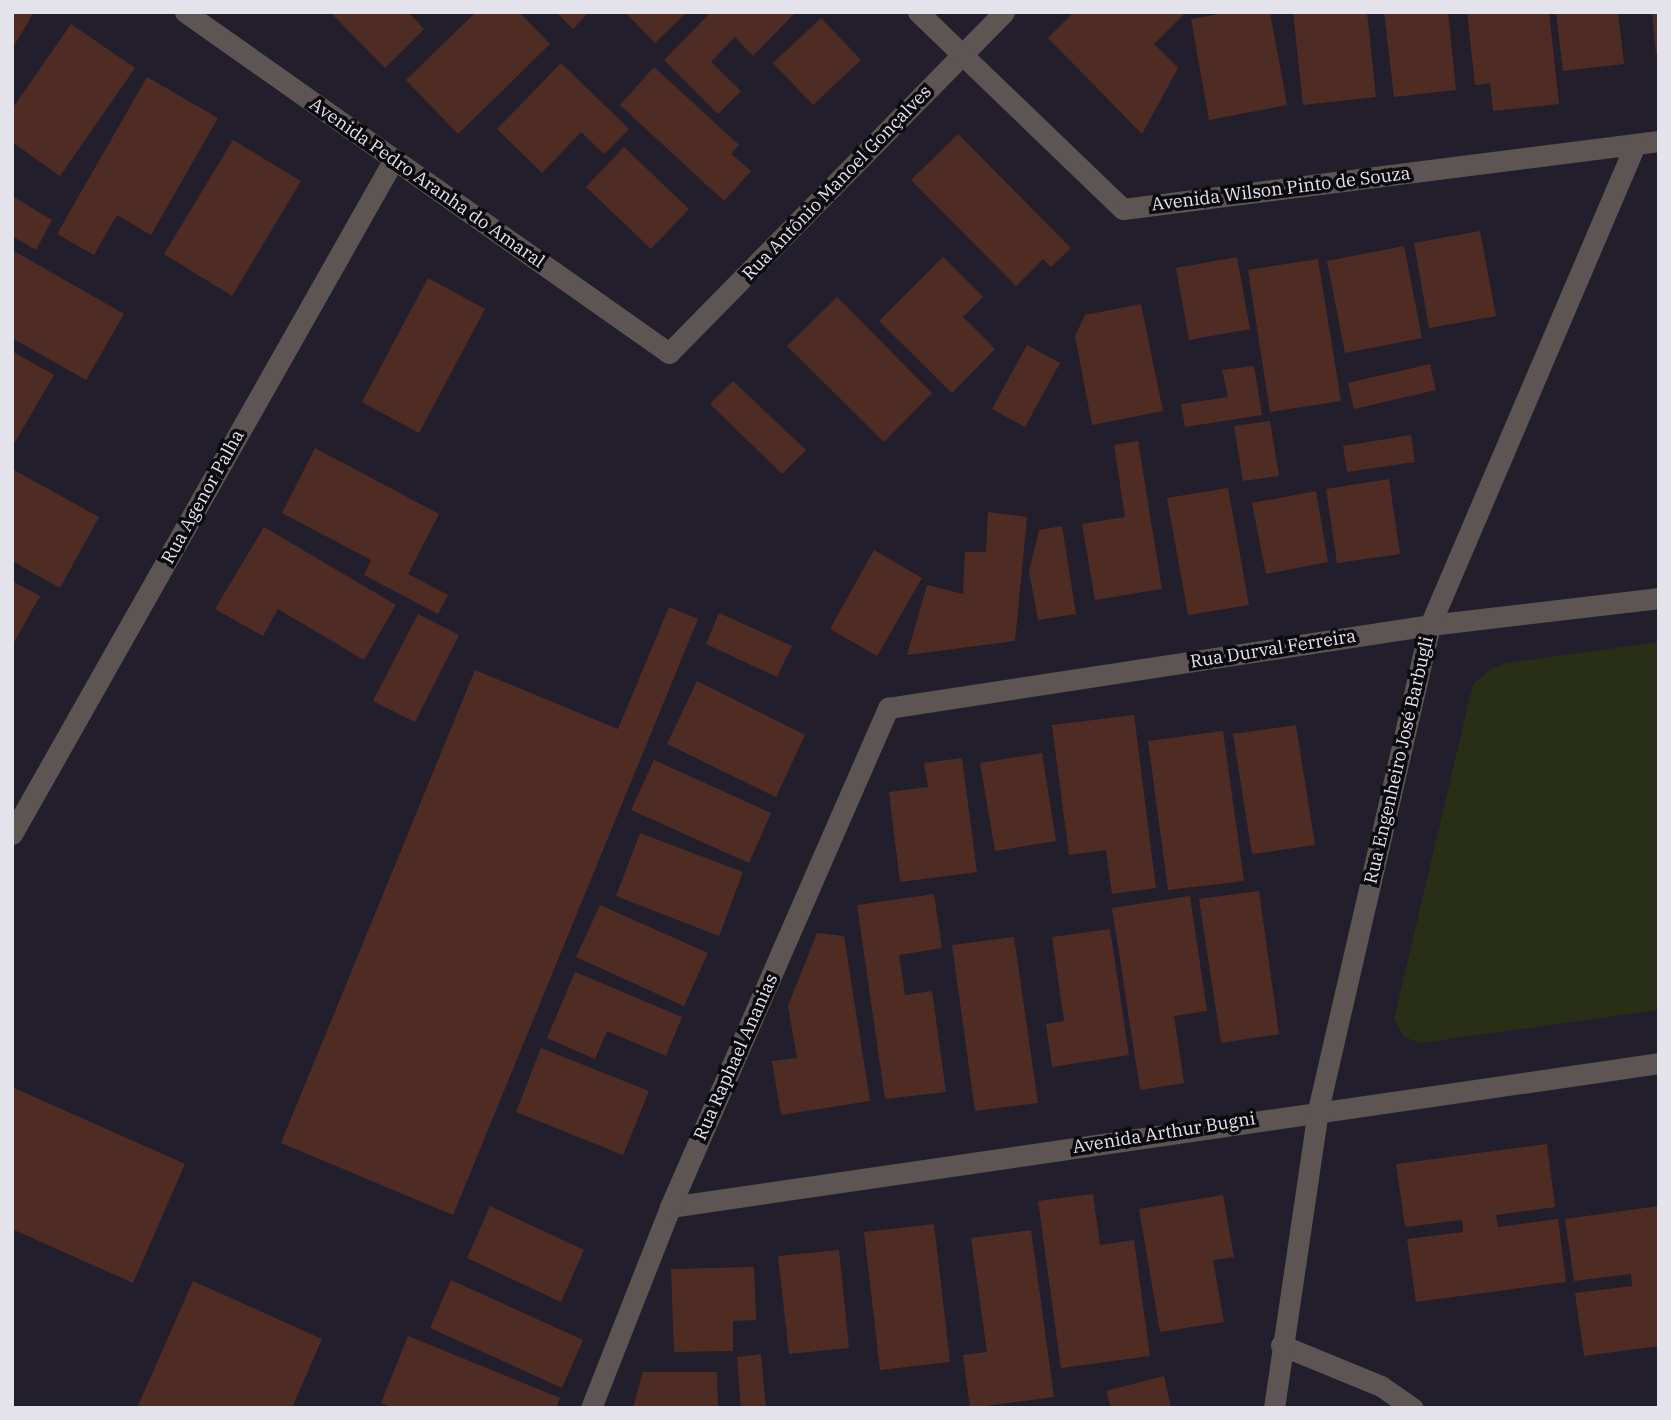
<!DOCTYPE html>
<meta charset="utf-8">
<style>
body{margin:0}
#map{position:relative;width:1671px;height:1420px;overflow:hidden;background:#231e2c;font-family:"IBM Plex Serif",serif}
div>[style]{position:absolute}
[style*='--x']{left:calc(var(--x)*1px);top:calc(var(--y)*1px);width:calc(var(--w)*1px);rotate:calc(var(--a)*1deg)}
.green>*{inset:0;background:#292e16}
.building>*{inset:0;background:#4e2c24}
.minor>*{height:21px;margin:-10.5px;padding:0 10.5px;transform-origin:10.5px;border-radius:10.5px;background:#5d5553}
span{translate:-50% -50%;white-space:nowrap;text-align:center;line-height:1.15;-webkit-text-stroke:7px #0b0a0f;paint-order:stroke}
.street-label{font-size:18px;color:#e4e2eb}
.frame{position:absolute;inset:0;border:14px solid #e4e2eb;pointer-events:none}
</style>
<div id="map">
<div class="green">
<i style="clip-path:polygon(1659px 642px,1659px 1010px,1420px 1043px,1404px 1037px,1394px 1019px,1473px 684px,1491px 669px,1506px 663px)"></i>
</div>
<div class="building">
<i style="clip-path:polygon(12px 12px,34px 12px,12px 49px)"></i>
<i style="clip-path:polygon(330px 12px,408px 12px,424px 29px,385px 68px)"></i>
<i style="clip-path:polygon(476px 12px,519px 12px,550px 44px,458px 134px,406px 80px)"></i>
<i style="clip-path:polygon(556px 12px,589px 12px,573px 29px)"></i>
<i style="clip-path:polygon(625px 12px,687px 12px,655px 43px)"></i>
<i style="clip-path:polygon(711px 12px,796px 12px,753px 56px,735px 37px,711px 62px,741px 91px,718px 114px,664px 60px)"></i>
<i style="clip-path:polygon(1074px 12px,1186px 12px,1154px 44px,1178px 68px,1142px 134px,1048px 38px)"></i>
<i style="clip-path:polygon(1231px 12px,1270px 12px,1287px 105px,1209px 120px,1191px 19px)"></i>
<i style="clip-path:polygon(1293px 12px,1367px 12px,1376px 97px,1303px 105px)"></i>
<i style="clip-path:polygon(1384px 12px,1448px 12px,1456px 90px,1394px 97px)"></i>
<i style="clip-path:polygon(1467px 12px,1549px 12px,1559px 104px,1493px 111px,1490px 83px,1475px 85px)"></i>
<i style="clip-path:polygon(1556px 12px,1618px 12px,1624px 64px,1563px 71px)"></i>
<i style="clip-path:polygon(1652px 12px,1659px 12px,1659px 54px,1656px 54px)"></i>
<i style="clip-path:polygon(821px 18px,861px 60px,813px 105px,773px 63px)"></i>
<i style="clip-path:polygon(71px 24px,135px 68px,60px 176px,12px 142px,12px 109px)"></i>
<i style="clip-path:polygon(561px 63px,629px 129px,604px 154px,581px 132px,542px 173px,497px 129px)"></i>
<i style="clip-path:polygon(654px 67px,739px 145px,731px 154px,751px 171px,724px 201px,620px 105px)"></i>
<i style="clip-path:polygon(147px 77px,218px 118px,151px 235px,117px 215px,94px 255px,57px 234px)"></i>
<i style="clip-path:polygon(958px 134px,1071px 248px,1051px 267px,1043px 259px,1016px 286px,911px 180px)"></i>
<i style="clip-path:polygon(233px 140px,301px 181px,232px 296px,164px 254px)"></i>
<i style="clip-path:polygon(624px 147px,689px 209px,651px 249px,586px 187px)"></i>
<i style="clip-path:polygon(12px 196px,52px 220px,36px 250px,12px 236px)"></i>
<i style="clip-path:polygon(1480px 231px,1496px 316px,1429px 328px,1414px 243px)"></i>
<i style="clip-path:polygon(1404px 246px,1422px 338px,1345px 353px,1327px 261px)"></i>
<i style="clip-path:polygon(12px 250px,124px 314px,86px 380px,12px 338px)"></i>
<i style="clip-path:polygon(943px 257px,983px 297px,963px 317px,995px 349px,952px 393px,879px 321px)"></i>
<i style="clip-path:polygon(1237px 257px,1250px 329px,1189px 340px,1176px 268px)"></i>
<i style="clip-path:polygon(1318px 259px,1341px 401px,1270px 412px,1248px 270px)"></i>
<i style="clip-path:polygon(428px 278px,485px 309px,419px 433px,362px 402px)"></i>
<i style="clip-path:polygon(837px 297px,932px 393px,884px 442px,787px 346px)"></i>
<i style="clip-path:polygon(1141px 304px,1163px 411px,1092px 425px,1075px 336px,1085px 315px)"></i>
<i style="clip-path:polygon(1027px 345px,1060px 363px,1025px 427px,992px 409px)"></i>
<i style="clip-path:polygon(12px 351px,54px 375px,12px 447px)"></i>
<i style="clip-path:polygon(1430px 364px,1436px 390px,1354px 409px,1348px 383px)"></i>
<i style="clip-path:polygon(1254px 366px,1262px 415px,1185px 427px,1181px 404px,1228px 397px,1222px 370px)"></i>
<i style="clip-path:polygon(733px 381px,806px 450px,782px 474px,710px 404px)"></i>
<i style="clip-path:polygon(1270px 421px,1279px 476px,1243px 481px,1234px 426px)"></i>
<i style="clip-path:polygon(1411px 435px,1415px 462px,1347px 472px,1343px 446px)"></i>
<i style="clip-path:polygon(1138px 441px,1162px 589px,1095px 600px,1082px 524px,1125px 517px,1114px 445px)"></i>
<i style="clip-path:polygon(315px 448px,439px 514px,408px 574px,448px 595px,438px 614px,364px 575px,371px 560px,282px 513px)"></i>
<i style="clip-path:polygon(12px 469px,99px 517px,60px 588px,12px 561px)"></i>
<i style="clip-path:polygon(1389px 479px,1400px 554px,1337px 563px,1326px 489px)"></i>
<i style="clip-path:polygon(1228px 488px,1249px 605px,1188px 615px,1167px 498px)"></i>
<i style="clip-path:polygon(1316px 491px,1328px 562px,1266px 574px,1252px 503px)"></i>
<i style="clip-path:polygon(988px 512px,1027px 517px,1015px 641px,907px 655px,927px 585px,963px 594px,965px 552px,986px 552px)"></i>
<i style="clip-path:polygon(1062px 526px,1076px 614px,1038px 620px,1029px 571px,1039px 530px)"></i>
<i style="clip-path:polygon(264px 527px,396px 605px,364px 660px,278px 609px,263px 636px,215px 609px)"></i>
<i style="clip-path:polygon(874px 550px,922px 578px,877px 656px,830px 629px)"></i>
<i style="clip-path:polygon(12px 581px,40px 596px,12px 646px)"></i>
<i style="clip-path:polygon(669px 607px,698px 619px,453px 1215px,281px 1143px,475px 670px,618px 729px)"></i>
<i style="clip-path:polygon(719px 613px,792px 646px,777px 677px,706px 644px)"></i>
<i style="clip-path:polygon(418px 614px,459px 635px,415px 722px,373px 701px)"></i>
<i style="clip-path:polygon(697px 681px,805px 735px,776px 797px,667px 744px)"></i>
<i style="clip-path:polygon(1134px 715px,1156px 888px,1112px 894px,1106px 850px,1069px 855px,1052px 725px)"></i>
<i style="clip-path:polygon(1296px 725px,1315px 845px,1252px 854px,1233px 734px)"></i>
<i style="clip-path:polygon(1223px 731px,1244px 881px,1168px 890px,1148px 741px)"></i>
<i style="clip-path:polygon(1042px 753px,1056px 841px,995px 851px,980px 763px)"></i>
<i style="clip-path:polygon(962px 758px,977px 872px,900px 882px,889px 792px,928px 787px,924px 763px)"></i>
<i style="clip-path:polygon(654px 760px,771px 813px,749px 863px,631px 810px)"></i>
<i style="clip-path:polygon(640px 833px,743px 872px,719px 936px,616px 896px)"></i>
<i style="clip-path:polygon(1259px 891px,1279px 1034px,1221px 1043px,1199px 899px)"></i>
<i style="clip-path:polygon(934px 894px,942px 948px,899px 955px,905px 995px,932px 991px,946px 1092px,885px 1099px,857px 905px)"></i>
<i style="clip-path:polygon(1190px 896px,1207px 1011px,1174px 1016px,1184px 1083px,1140px 1090px,1112px 908px)"></i>
<i style="clip-path:polygon(600px 905px,708px 953px,684px 1006px,576px 957px)"></i>
<i style="clip-path:polygon(1110px 929px,1129px 1055px,1052px 1067px,1046px 1024px,1064px 1021px,1052px 937px)"></i>
<i style="clip-path:polygon(817px 933px,844px 936px,870px 1101px,781px 1115px,772px 1061px,797px 1058px,788px 1006px)"></i>
<i style="clip-path:polygon(1014px 937px,1038px 1103px,975px 1111px,952px 945px)"></i>
<i style="clip-path:polygon(575px 972px,682px 1017px,666px 1056px,607px 1031px,595px 1059px,547px 1038px)"></i>
<i style="clip-path:polygon(541px 1048px,649px 1091px,623px 1155px,516px 1112px)"></i>
<i style="clip-path:polygon(12px 1087px,185px 1164px,133px 1283px,12px 1229px)"></i>
<i style="clip-path:polygon(1547px 1144px,1555px 1207px,1496px 1215px,1498px 1227px,1558px 1219px,1566px 1282px,1416px 1302px,1407px 1239px,1463px 1232px,1462px 1220px,1405px 1227px,1396px 1164px)"></i>
<i style="clip-path:polygon(1093px 1194px,1100px 1245px,1134px 1240px,1150px 1356px,1061px 1368px,1038px 1201px)"></i>
<i style="clip-path:polygon(1223px 1195px,1234px 1257px,1213px 1260px,1224px 1322px,1160px 1332px,1139px 1209px)"></i>
<i style="clip-path:polygon(490px 1206px,584px 1250px,561px 1302px,467px 1258px)"></i>
<i style="clip-path:polygon(1659px 1206px,1659px 1346px,1584px 1356px,1575px 1293px,1632px 1286px,1631px 1274px,1574px 1281px,1565px 1219px)"></i>
<i style="clip-path:polygon(934px 1224px,950px 1362px,880px 1370px,864px 1232px)"></i>
<i style="clip-path:polygon(1031px 1230px,1054px 1397px,970px 1408px,963px 1355px,987px 1352px,971px 1238px)"></i>
<i style="clip-path:polygon(839px 1250px,849px 1348px,789px 1354px,778px 1256px)"></i>
<i style="clip-path:polygon(754px 1267px,756px 1320px,733px 1321px,733px 1351px,674px 1352px,671px 1269px)"></i>
<i style="clip-path:polygon(451px 1280px,583px 1340px,562px 1388px,430px 1328px)"></i>
<i style="clip-path:polygon(193px 1281px,322px 1339px,292px 1408px,137px 1408px)"></i>
<i style="clip-path:polygon(408px 1336px,560px 1398px,556px 1408px,393px 1408px,381px 1403px)"></i>
<i style="clip-path:polygon(761px 1354px,766px 1408px,741px 1408px,737px 1357px)"></i>
<i style="clip-path:polygon(643px 1372px,717px 1372px,718px 1408px,633px 1408px)"></i>
<i style="clip-path:polygon(1164px 1376px,1171px 1408px,1111px 1408px,1106px 1391px)"></i>
</div>
<div class="minor">
<i style="--x:185;--y:12;--w:592;--a:35.17"></i>
<i style="--x:669;--y:353;--w:478;--a:-45.5"></i>
<i style="--x:918;--y:12;--w:284;--a:43.9"></i>
<i style="--x:1123;--y:209;--w:540;--a:-7.23"></i>
<i style="--x:12;--y:834;--w:776;--a:-60.49"></i>
<i style="--x:670;--y:1207;--w:999;--a:-8.28"></i>
<i style="--x:1281;--y:1345;--w:108;--a:22.3"></i>
<i style="--x:1381;--y:1386;--w:39;--a:35"></i>
<i style="--x:591;--y:1408;--w:216;--a:-68.5"></i>
<i style="--x:670;--y:1207;--w:545;--a:-66.4"></i>
<i style="--x:888;--y:708;--w:548;--a:-8.71"></i>
<i style="--x:1430;--y:625;--w:231;--a:-6.7"></i>
<i style="--x:1274;--y:1408;--w:301;--a:-81.6"></i>
<i style="--x:1318;--y:1110;--w:498;--a:-77"></i>
<i style="--x:1430;--y:625;--w:522;--a:-66.87"></i>
</div>
<div class="street-label">
<span style="left:427px;top:183px;rotate:35deg">Avenida Pedro Aranha do Amaral</span>
<span style="left:837px;top:183px;rotate:-46deg">Rua Antônio Manoel Gonçalves</span>
<span style="left:1281px;top:189px;rotate:-7deg">Avenida Wilson Pinto de Souza</span>
<span style="left:203px;top:497px;rotate:-61deg">Rua Agenor Palha</span>
<span style="left:1273px;top:649px;rotate:-9deg">Rua Durval Ferreira</span>
<span style="left:1399px;top:760px;rotate:-77deg">Rua Engenheiro José Barbugli</span>
<span style="left:736px;top:1057px;rotate:-66deg">Rua Raphael Ananias</span>
<span style="left:1164px;top:1133px;rotate:-9deg">Avenida Arthur Bugni</span>
</div>
<div class="frame"></div>
</div>
